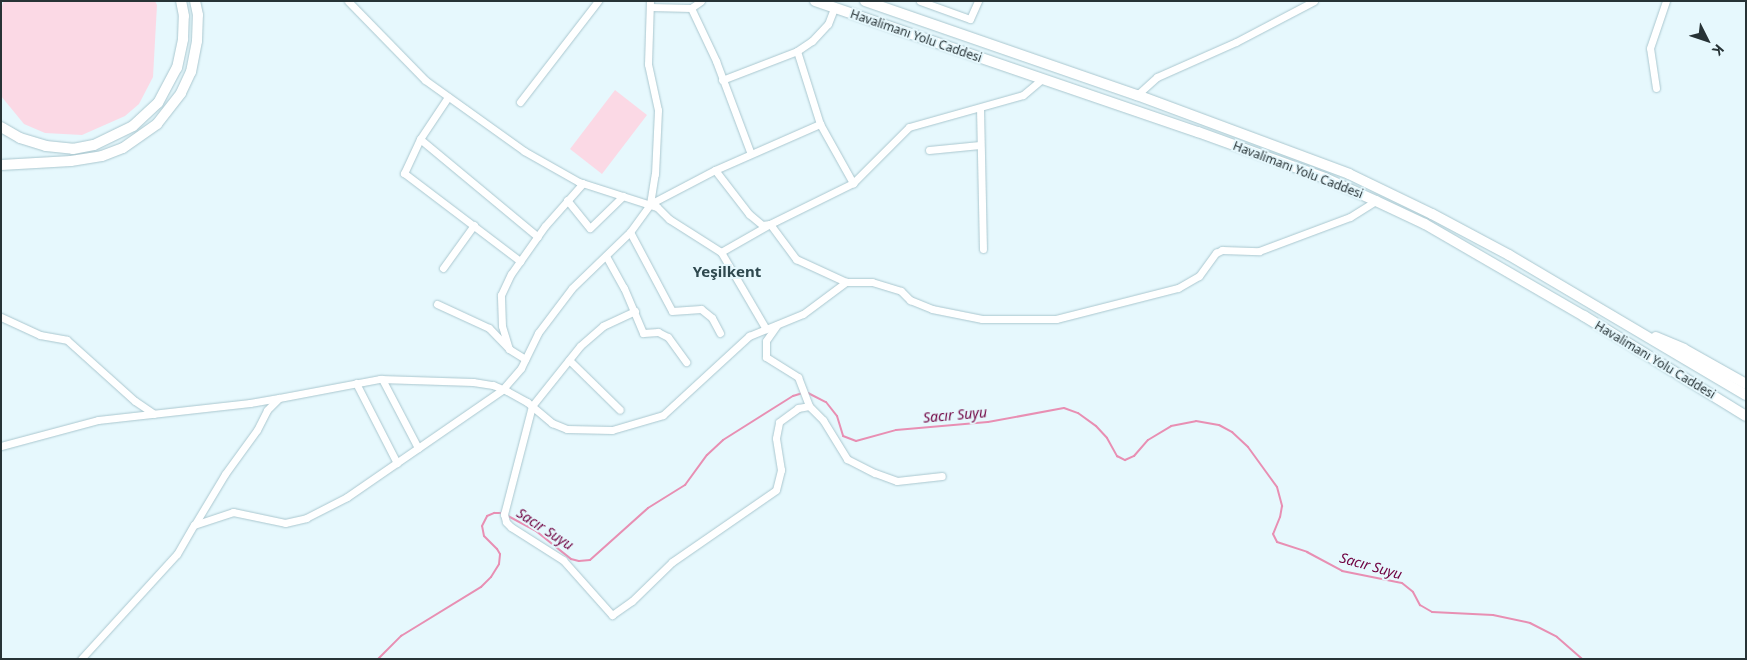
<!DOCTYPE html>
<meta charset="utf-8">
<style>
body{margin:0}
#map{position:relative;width:1747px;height:660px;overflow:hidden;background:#e6f8fd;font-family:"Noto Sans",sans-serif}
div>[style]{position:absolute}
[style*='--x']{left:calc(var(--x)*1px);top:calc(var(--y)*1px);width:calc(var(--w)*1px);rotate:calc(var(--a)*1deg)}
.green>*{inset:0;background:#fbd9e5}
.stream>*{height:2px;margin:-1px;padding:0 1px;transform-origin:1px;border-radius:1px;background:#e88fb3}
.roads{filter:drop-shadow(0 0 1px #aac7cf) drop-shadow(0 0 1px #aac7cf)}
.minor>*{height:7px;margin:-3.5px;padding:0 3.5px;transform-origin:3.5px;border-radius:3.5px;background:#fff}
.highway>*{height:10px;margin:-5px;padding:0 5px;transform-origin:5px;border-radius:5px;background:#fff}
span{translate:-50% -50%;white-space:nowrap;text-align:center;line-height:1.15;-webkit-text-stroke:4px #e6f8fd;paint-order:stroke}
.street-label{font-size:12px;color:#273336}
.water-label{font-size:14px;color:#6f0140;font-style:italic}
.quarter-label{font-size:15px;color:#2f494f;font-weight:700}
.frame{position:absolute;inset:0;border:2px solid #273336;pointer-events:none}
.north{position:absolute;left:1682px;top:15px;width:50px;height:50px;-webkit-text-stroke:4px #e6f8fd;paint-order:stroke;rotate:131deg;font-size:14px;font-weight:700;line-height:20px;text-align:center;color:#273336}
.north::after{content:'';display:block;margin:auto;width:18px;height:22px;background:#273336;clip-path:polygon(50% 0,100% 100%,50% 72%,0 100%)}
</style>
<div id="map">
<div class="green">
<i style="clip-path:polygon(4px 1px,155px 1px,157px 5px,153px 77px,139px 104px,125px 116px,82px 135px,45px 133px,24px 124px,1px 96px,1px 8px)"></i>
<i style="clip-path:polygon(615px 90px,647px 115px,602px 174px,570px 149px)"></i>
</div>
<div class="stream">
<i style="--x:808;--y:393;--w:20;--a:27"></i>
<i style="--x:826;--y:402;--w:18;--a:52"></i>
<i style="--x:837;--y:416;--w:21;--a:73"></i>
<i style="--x:843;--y:436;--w:14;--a:21"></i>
<i style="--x:856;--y:441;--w:41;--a:-15.4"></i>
<i style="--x:896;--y:430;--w:92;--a:-5"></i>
<i style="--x:988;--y:422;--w:77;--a:-10.4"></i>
<i style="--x:1064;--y:408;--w:15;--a:20"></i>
<i style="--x:1078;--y:413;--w:22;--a:36"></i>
<i style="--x:1096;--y:426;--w:16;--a:47"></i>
<i style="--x:1107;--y:438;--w:21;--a:61"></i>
<i style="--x:1117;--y:456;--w:9;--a:27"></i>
<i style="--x:1125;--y:460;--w:10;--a:-24"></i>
<i style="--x:1134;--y:456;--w:21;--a:-49"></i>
<i style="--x:1148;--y:440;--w:27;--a:-31"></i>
<i style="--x:1171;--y:426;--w:25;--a:-11"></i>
<i style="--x:1196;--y:421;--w:23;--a:10"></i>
<i style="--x:1219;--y:425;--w:15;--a:28"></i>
<i style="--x:1232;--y:432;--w:22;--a:43"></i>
<i style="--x:1248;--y:447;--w:49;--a:54.1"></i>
<i style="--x:1277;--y:487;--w:20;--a:75"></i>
<i style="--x:1282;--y:506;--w:11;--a:100"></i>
<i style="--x:1280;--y:517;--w:18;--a:112"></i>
<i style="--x:1273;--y:534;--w:9;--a:63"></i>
<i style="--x:1277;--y:542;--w:32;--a:18"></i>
<i style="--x:1307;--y:552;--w:40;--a:28"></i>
<i style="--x:1342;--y:571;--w:61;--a:11.3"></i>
<i style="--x:1402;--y:583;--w:14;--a:39"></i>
<i style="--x:1413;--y:592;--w:15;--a:62"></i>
<i style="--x:1420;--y:605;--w:14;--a:30"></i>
<i style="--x:1432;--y:612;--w:61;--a:2.8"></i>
<i style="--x:1493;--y:615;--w:38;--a:12"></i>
<i style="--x:1530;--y:623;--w:30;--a:27"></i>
<i style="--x:1557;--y:637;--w:33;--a:41"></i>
<i style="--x:508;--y:516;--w:32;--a:28"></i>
<i style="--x:536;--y:531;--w:45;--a:38.7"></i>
<i style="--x:571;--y:559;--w:8;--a:14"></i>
<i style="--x:579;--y:561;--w:11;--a:-5"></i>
<i style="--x:590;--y:560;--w:78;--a:-41.9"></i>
<i style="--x:648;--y:508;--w:44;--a:-31.9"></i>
<i style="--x:685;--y:485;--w:37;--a:-54"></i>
<i style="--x:707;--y:455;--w:22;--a:-43"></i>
<i style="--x:723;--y:440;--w:83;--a:-32.2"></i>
<i style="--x:793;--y:396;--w:10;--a:-17"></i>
<i style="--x:378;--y:659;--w:33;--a:-45"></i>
<i style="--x:401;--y:636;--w:94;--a:-31.5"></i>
<i style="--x:481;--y:587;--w:14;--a:-45"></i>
<i style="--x:491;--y:577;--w:15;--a:-58"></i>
<i style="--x:499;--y:564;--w:10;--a:-84"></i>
<i style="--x:500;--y:554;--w:6;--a:-121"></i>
<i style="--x:497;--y:549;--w:18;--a:-135"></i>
<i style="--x:484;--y:536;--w:10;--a:-101"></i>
<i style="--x:482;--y:526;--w:11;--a:-63"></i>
<i style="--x:487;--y:516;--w:8;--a:-23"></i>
<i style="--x:494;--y:513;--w:7;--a:0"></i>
</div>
<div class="roads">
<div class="minor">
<i style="--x:348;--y:1;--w:110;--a:45.7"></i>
<i style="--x:425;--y:80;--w:122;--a:35.6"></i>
<i style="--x:524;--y:151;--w:63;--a:29.4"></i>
<i style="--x:579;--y:182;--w:82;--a:17.8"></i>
<i style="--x:657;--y:207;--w:17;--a:45"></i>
<i style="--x:669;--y:219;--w:62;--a:32.4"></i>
<i style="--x:721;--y:252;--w:89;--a:59.7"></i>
<i style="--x:920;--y:1;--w:53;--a:19.8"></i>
<i style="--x:970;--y:19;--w:20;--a:-66"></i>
<i style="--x:650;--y:7;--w:41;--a:1.4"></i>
<i style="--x:691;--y:8;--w:12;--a:-35"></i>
<i style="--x:691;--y:8;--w:59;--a:64.7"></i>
<i style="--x:716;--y:61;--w:99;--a:69.4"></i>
<i style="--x:797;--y:51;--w:77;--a:72.5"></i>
<i style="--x:820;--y:124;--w:68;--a:60.8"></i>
<i style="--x:722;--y:80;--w:80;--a:-21.1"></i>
<i style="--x:797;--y:51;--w:18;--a:-34"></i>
<i style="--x:812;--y:41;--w:23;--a:-47"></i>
<i style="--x:828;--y:24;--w:17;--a:-69"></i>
<i style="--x:1656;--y:88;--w:40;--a:-98.5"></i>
<i style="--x:1650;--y:48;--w:50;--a:-71.2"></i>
<i style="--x:1137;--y:95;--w:27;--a:-42"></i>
<i style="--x:1157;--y:77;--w:86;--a:-23.9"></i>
<i style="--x:1236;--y:42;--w:88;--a:-27.7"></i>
<i style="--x:448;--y:97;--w:50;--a:123.7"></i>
<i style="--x:420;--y:139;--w:38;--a:115"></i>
<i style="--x:404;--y:173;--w:146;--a:37.2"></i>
<i style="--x:520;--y:102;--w:128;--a:-52.3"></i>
<i style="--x:980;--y:108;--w:141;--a:88.8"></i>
<i style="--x:420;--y:139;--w:153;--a:39.7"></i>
<i style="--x:929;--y:150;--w:51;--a:-5.6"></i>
<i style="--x:715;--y:170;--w:56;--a:52.3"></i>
<i style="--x:749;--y:214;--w:17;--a:40"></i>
<i style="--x:762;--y:225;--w:8;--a:-7"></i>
<i style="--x:770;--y:224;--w:93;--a:-26.3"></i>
<i style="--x:853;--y:183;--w:79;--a:-45"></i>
<i style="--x:909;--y:127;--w:118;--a:-15.7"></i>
<i style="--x:1023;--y:95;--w:25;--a:-40"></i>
<i style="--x:567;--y:200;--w:36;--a:51"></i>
<i style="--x:590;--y:228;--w:46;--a:-44.1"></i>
<i style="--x:650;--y:204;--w:73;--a:-27.6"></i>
<i style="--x:715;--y:170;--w:115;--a:-23.7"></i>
<i style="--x:630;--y:232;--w:89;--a:62"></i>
<i style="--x:672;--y:311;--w:29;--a:-4"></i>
<i style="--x:701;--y:309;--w:14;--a:39"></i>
<i style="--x:712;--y:318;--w:17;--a:62"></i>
<i style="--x:721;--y:252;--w:56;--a:-29.7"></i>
<i style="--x:770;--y:224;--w:44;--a:53.4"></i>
<i style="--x:796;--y:259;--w:55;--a:24.7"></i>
<i style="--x:846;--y:282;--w:26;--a:0"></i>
<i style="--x:872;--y:282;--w:30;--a:17"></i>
<i style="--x:901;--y:291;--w:13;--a:45"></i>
<i style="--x:910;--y:300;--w:24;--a:22"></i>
<i style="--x:932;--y:309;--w:51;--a:11.3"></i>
<i style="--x:982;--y:319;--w:74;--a:0"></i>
<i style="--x:1056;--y:319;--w:126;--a:-14.3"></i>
<i style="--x:1178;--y:288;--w:24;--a:-30"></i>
<i style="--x:1199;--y:276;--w:29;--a:-54"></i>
<i style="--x:1216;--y:253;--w:7;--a:-27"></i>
<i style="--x:1222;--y:250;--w:37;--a:2"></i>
<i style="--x:1259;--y:251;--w:97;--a:-20.5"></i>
<i style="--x:1350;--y:217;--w:31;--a:-32"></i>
<i style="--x:606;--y:256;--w:37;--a:61"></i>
<i style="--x:624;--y:288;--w:49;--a:67.1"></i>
<i style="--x:643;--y:333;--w:15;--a:-4"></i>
<i style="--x:658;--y:332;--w:11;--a:27"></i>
<i style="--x:668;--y:337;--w:31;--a:54"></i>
<i style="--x:443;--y:268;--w:53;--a:-54.2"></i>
<i style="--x:437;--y:304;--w:57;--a:24.8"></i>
<i style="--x:489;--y:328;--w:29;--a:46"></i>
<i style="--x:509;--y:349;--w:19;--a:32"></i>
<i style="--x:635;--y:311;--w:35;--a:155"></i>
<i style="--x:603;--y:326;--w:30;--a:139"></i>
<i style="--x:580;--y:346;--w:77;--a:128.7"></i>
<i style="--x:532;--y:406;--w:112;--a:104.5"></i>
<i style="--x:504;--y:514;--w:8;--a:76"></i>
<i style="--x:506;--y:522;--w:7;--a:45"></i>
<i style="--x:511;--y:527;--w:62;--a:32.4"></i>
<i style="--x:563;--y:560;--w:74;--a:48.3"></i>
<i style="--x:612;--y:615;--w:24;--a:-35"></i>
<i style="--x:632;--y:601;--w:56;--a:-44.3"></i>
<i style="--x:672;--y:562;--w:126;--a:-34.7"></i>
<i style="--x:776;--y:490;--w:21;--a:-76"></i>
<i style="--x:781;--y:470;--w:32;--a:-99"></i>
<i style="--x:776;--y:438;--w:16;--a:-79"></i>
<i style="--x:779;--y:422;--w:24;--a:-36"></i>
<i style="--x:798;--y:408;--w:11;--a:-10"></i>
<i style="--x:809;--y:406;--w:20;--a:45"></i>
<i style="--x:823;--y:420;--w:46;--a:58.4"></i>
<i style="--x:847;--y:459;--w:31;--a:27"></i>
<i style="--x:875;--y:473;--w:23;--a:20"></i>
<i style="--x:897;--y:481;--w:45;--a:-6.3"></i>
<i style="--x:1;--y:317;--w:43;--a:24.8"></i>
<i style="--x:40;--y:335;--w:27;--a:10"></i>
<i style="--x:67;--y:340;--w:91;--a:41.9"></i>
<i style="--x:135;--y:401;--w:23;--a:34"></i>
<i style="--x:777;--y:325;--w:19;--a:125"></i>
<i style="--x:766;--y:341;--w:16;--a:90"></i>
<i style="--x:766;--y:357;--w:38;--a:32"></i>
<i style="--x:798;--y:377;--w:31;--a:69"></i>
<i style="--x:509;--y:349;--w:24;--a:-107"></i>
<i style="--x:502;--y:326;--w:31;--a:-92"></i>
<i style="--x:501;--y:295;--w:23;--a:-65"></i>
<i style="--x:511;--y:274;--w:59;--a:-54.7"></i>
<i style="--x:545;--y:226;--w:57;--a:-48.5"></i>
<i style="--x:569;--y:360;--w:71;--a:44.4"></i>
<i style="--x:382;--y:379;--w:78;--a:62.4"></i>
<i style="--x:356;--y:383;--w:90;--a:62.9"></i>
<i style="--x:1;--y:446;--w:100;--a:-15"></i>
<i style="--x:98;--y:420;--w:153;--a:-6.4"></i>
<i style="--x:250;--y:403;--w:29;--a:-10"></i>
<i style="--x:195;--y:524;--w:58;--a:-59"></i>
<i style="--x:225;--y:474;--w:54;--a:-54"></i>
<i style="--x:257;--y:430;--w:22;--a:-63"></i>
<i style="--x:267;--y:410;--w:17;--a:-45"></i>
<i style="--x:279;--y:398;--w:103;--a:-10.7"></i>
<i style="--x:380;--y:379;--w:93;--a:1.8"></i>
<i style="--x:473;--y:382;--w:20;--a:9"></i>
<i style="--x:493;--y:385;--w:15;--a:23"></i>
<i style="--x:507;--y:391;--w:23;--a:29"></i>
<i style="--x:527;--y:402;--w:33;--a:40"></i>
<i style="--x:552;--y:423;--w:16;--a:22"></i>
<i style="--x:567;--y:429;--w:45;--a:1.3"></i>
<i style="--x:612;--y:430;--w:53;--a:-16.4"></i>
<i style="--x:663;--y:415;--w:117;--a:-42.6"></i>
<i style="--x:749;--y:336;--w:58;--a:-22.2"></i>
<i style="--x:803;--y:314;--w:54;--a:-36.7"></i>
<i style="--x:81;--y:659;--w:142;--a:-47.6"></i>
<i style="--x:177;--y:554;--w:34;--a:-60"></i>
<i style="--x:194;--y:525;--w:41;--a:-18.4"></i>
<i style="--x:233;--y:512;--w:53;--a:11.9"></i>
<i style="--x:285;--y:523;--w:22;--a:-13"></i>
<i style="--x:306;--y:518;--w:46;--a:-27.1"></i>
<i style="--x:347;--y:497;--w:188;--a:-34.6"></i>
<i style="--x:502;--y:390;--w:29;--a:-49"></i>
<i style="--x:521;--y:368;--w:39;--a:-64"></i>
<i style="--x:538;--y:333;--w:56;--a:-52.9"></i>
<i style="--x:572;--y:288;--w:81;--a:-44"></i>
<i style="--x:630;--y:232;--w:34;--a:-54"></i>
<i style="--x:650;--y:204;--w:30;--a:-81"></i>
<i style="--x:655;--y:174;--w:64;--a:-87.3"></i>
<i style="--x:658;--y:110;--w:47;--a:-102.3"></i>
<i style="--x:648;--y:64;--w:63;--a:-88.2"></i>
</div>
<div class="highway">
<i style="--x:815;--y:1;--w:405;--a:18.9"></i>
<i style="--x:1198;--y:132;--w:135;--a:19.9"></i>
<i style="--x:1325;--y:178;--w:56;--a:24.3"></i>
<i style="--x:1376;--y:201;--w:54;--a:25.1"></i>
<i style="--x:1425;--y:224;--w:184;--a:30.1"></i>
<i style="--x:1584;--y:316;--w:190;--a:31.7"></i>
<i style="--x:865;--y:1;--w:288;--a:19.1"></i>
<i style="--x:1137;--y:95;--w:226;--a:20.4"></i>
<i style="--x:1349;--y:174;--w:92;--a:25.7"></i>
<i style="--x:1432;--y:214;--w:87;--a:28"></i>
<i style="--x:1509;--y:255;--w:275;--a:30.6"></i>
<i style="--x:1;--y:127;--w:22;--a:30"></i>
<i style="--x:20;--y:138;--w:27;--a:17"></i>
<i style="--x:46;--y:146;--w:27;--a:6"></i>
<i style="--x:73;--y:149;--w:21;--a:-11"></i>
<i style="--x:94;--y:145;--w:43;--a:-26"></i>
<i style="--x:133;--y:126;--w:34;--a:-43"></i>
<i style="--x:158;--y:103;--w:40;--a:-62"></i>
<i style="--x:177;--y:68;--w:30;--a:-78"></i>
<i style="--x:183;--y:39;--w:23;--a:-88"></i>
<i style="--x:184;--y:16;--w:15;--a:-101"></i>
<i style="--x:1;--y:165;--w:70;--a:-3.3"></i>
<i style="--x:71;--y:161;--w:31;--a:-9"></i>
<i style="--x:102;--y:156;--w:22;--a:-21"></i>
<i style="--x:123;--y:148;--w:42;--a:-35.2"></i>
<i style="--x:157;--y:124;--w:39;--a:-52"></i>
<i style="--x:181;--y:93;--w:23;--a:-65"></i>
<i style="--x:191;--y:72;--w:32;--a:-79"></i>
<i style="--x:197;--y:41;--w:26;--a:-88"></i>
<i style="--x:198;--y:15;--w:14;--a:-102"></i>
<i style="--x:1656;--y:337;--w:30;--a:23"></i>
<i style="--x:1684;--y:349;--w:71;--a:29.4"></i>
</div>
</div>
<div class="street-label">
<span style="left:916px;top:36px;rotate:19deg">Havalimanı Yolu Caddesi</span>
<span style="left:1298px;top:170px;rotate:21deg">Havalimanı Yolu Caddesi</span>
<span style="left:1655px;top:360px;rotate:31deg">Havalimanı Yolu Caddesi</span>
</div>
<div class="water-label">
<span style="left:955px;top:415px;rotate:-5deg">Sacır Suyu</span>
<span style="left:545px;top:529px;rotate:33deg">Sacır Suyu</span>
<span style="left:1371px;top:566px;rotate:16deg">Sacır Suyu</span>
</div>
<div class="quarter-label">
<span style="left:727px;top:272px">Yeşilkent</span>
</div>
<div class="frame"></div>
<div class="north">K</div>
</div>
